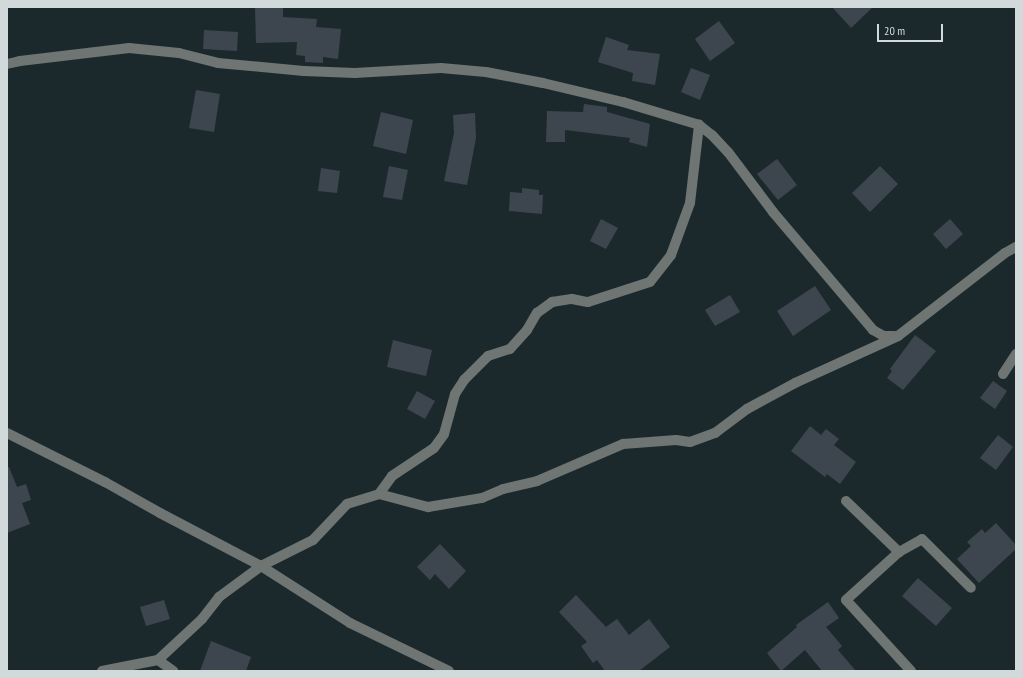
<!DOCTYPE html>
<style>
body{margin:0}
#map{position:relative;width:1023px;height:678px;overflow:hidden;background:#1c292c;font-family:"PT Sans Narrow",sans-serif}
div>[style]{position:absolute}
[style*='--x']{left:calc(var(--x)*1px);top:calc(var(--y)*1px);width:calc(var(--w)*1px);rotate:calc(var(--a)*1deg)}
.building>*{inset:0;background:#3d464f}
.minor>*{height:10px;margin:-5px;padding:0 5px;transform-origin:5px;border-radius:5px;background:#6e7573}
span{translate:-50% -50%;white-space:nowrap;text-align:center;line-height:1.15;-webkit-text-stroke:4px #1c292c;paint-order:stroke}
.frame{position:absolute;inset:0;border:8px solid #d1d9db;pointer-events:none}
.scale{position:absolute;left:877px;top:24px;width:66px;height:18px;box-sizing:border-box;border:2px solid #d1d9db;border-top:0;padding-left:5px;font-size:12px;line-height:14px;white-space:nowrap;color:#d1d9db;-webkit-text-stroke:3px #1c292c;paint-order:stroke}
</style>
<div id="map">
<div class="building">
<i style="clip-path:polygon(255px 7px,283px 7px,283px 17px,317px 19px,316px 27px,341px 29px,338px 59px,323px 57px,323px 63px,305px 62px,305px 56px,296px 55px,297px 42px,256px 43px)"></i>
<i style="clip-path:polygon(832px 7px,873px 7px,851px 28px)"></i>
<i style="clip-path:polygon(719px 21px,735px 43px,710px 61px,695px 39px)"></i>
<i style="clip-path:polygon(204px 30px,238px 32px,237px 51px,203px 49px)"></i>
<i style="clip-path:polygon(606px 37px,629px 45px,627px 50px,660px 54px,655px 85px,632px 81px,633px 73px,598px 62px)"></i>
<i style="clip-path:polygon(691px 68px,710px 75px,700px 100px,681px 92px)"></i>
<i style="clip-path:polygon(196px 90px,220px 94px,214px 132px,189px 128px)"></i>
<i style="clip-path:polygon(584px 104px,607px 107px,607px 112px,650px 124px,647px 147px,629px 142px,630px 138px,565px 130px,565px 142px,546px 142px,547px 111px,583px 112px)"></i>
<i style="clip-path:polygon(381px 112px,413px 120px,406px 154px,373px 146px)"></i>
<i style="clip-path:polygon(475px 113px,476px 138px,467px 185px,444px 181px,454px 133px,453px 115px)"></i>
<i style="clip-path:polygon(777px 159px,797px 185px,778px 200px,757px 174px)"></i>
<i style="clip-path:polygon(389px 166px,408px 170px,402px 200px,383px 197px)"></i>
<i style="clip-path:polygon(880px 166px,898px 184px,870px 212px,852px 193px)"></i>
<i style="clip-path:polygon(321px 168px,340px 171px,337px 193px,318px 191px)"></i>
<i style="clip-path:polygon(522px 188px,539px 190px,539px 195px,543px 195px,542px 214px,509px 211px,510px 192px,522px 193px)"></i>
<i style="clip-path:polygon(601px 219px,618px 228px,606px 249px,590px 241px)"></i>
<i style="clip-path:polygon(950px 219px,963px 234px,946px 249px,933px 234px)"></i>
<i style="clip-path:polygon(815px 286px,831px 310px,793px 336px,777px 311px)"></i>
<i style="clip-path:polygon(730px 295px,740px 312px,715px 326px,705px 310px)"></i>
<i style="clip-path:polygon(915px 335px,936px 351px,903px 390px,887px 378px,892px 371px,890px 369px)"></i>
<i style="clip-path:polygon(393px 340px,432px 350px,426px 376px,387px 367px)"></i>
<i style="clip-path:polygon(993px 381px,1007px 391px,995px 409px,980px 398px)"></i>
<i style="clip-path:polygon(417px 391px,435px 401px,425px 419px,407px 409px)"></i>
<i style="clip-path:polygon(810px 426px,821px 435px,826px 429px,839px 439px,834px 445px,856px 462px,840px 484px,827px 474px,825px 477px,791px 451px)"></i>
<i style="clip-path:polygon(998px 435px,1013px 447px,996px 470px,980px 458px)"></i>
<i style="clip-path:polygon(7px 467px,9px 467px,17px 487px,26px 484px,31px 500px,22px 503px,30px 524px,7px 533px)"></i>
<i style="clip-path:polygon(996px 523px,1016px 545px,1016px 549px,979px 583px,957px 559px,971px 546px,967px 542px,982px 529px,985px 533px)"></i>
<i style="clip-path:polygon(440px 544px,466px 571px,449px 589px,435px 574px,430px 580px,417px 567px)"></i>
<i style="clip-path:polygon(918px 578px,952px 608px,936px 626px,902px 596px)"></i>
<i style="clip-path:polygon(576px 595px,606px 627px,617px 619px,629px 635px,649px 619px,670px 647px,639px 671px,605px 671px,597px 660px,593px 663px,581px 646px,587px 642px,559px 612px)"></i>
<i style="clip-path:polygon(164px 600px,170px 619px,146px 626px,140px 607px)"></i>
<i style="clip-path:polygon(828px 602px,839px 618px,826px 627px,842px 646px,838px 650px,856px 671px,822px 671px,805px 650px,781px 671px,767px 653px,797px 627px,796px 625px)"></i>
<i style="clip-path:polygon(211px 641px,251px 657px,246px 671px,200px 671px)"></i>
</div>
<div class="minor">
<i style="--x:7;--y:64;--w:13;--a:-13"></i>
<i style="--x:20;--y:61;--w:110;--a:-6.8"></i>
<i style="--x:129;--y:48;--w:50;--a:5.7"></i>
<i style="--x:179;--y:53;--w:40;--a:14.4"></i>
<i style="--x:218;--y:63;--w:86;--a:5.3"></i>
<i style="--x:304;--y:71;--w:51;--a:2.2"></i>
<i style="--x:355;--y:73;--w:86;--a:-3.3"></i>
<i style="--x:441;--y:68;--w:45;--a:5.1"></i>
<i style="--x:486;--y:72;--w:58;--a:10.9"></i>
<i style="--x:543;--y:83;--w:82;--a:13.4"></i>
<i style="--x:623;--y:102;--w:79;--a:16.8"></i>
<i style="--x:699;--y:125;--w:16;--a:38"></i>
<i style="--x:712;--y:135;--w:23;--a:47"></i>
<i style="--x:728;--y:152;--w:75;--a:53.1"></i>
<i style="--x:773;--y:212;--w:155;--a:49.7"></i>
<i style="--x:873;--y:330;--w:13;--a:29"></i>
<i style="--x:884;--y:336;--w:10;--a:0"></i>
<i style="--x:1003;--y:374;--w:24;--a:-57"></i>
<i style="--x:7;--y:433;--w:110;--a:26.6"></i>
<i style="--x:105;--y:482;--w:63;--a:29.4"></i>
<i style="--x:160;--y:513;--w:114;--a:27.7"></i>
<i style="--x:261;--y:566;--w:106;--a:32.6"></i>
<i style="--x:350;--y:623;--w:110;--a:25.9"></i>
<i style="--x:379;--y:494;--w:22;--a:-54"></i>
<i style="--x:392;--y:476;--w:50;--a:-33.7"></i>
<i style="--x:434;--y:448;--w:17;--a:-54"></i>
<i style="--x:444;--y:434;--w:41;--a:-74.6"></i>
<i style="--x:455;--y:394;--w:17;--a:-57"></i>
<i style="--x:464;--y:380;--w:34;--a:-45"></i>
<i style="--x:488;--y:356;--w:23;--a:-18"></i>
<i style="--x:510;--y:349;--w:25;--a:-48"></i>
<i style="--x:527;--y:330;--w:20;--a:-60"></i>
<i style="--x:537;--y:313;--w:19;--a:-36"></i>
<i style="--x:552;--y:302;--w:20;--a:-9"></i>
<i style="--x:572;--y:299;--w:16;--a:11"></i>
<i style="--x:588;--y:302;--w:65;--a:-17.9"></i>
<i style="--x:650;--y:282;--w:34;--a:-52"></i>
<i style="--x:671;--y:255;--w:55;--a:-69.9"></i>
<i style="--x:690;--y:203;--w:79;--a:-83.4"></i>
<i style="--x:846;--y:501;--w:74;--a:43.9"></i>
<i style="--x:158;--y:660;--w:19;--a:36"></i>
<i style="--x:102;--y:671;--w:57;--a:-11.1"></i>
<i style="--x:158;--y:660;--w:60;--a:-43"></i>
<i style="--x:202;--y:619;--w:28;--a:-52"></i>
<i style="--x:219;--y:597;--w:52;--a:-36.4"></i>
<i style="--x:261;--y:566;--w:58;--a:-26.6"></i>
<i style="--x:313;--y:540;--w:50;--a:-46.6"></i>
<i style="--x:347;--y:504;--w:34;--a:-17"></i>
<i style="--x:379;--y:494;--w:51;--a:14.9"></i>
<i style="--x:428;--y:507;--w:55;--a:-9.5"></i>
<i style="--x:482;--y:498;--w:23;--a:-23"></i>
<i style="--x:503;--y:489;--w:35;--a:-13"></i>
<i style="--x:537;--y:481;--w:94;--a:-23.3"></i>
<i style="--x:623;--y:444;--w:53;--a:-4.3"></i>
<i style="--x:676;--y:440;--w:14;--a:8"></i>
<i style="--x:690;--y:442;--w:27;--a:-20"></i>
<i style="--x:715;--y:433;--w:40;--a:-37"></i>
<i style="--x:747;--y:409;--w:55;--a:-28.4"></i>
<i style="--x:795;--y:383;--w:113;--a:-24.5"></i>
<i style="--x:898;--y:336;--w:135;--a:-37.8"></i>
<i style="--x:1005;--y:253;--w:13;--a:-29"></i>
<i style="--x:911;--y:671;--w:96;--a:-132.5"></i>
<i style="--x:846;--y:600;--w:72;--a:-42.2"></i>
<i style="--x:899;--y:552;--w:26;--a:-29"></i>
<i style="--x:922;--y:539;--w:69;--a:45"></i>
</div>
<div class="frame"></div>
<div class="scale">20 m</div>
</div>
